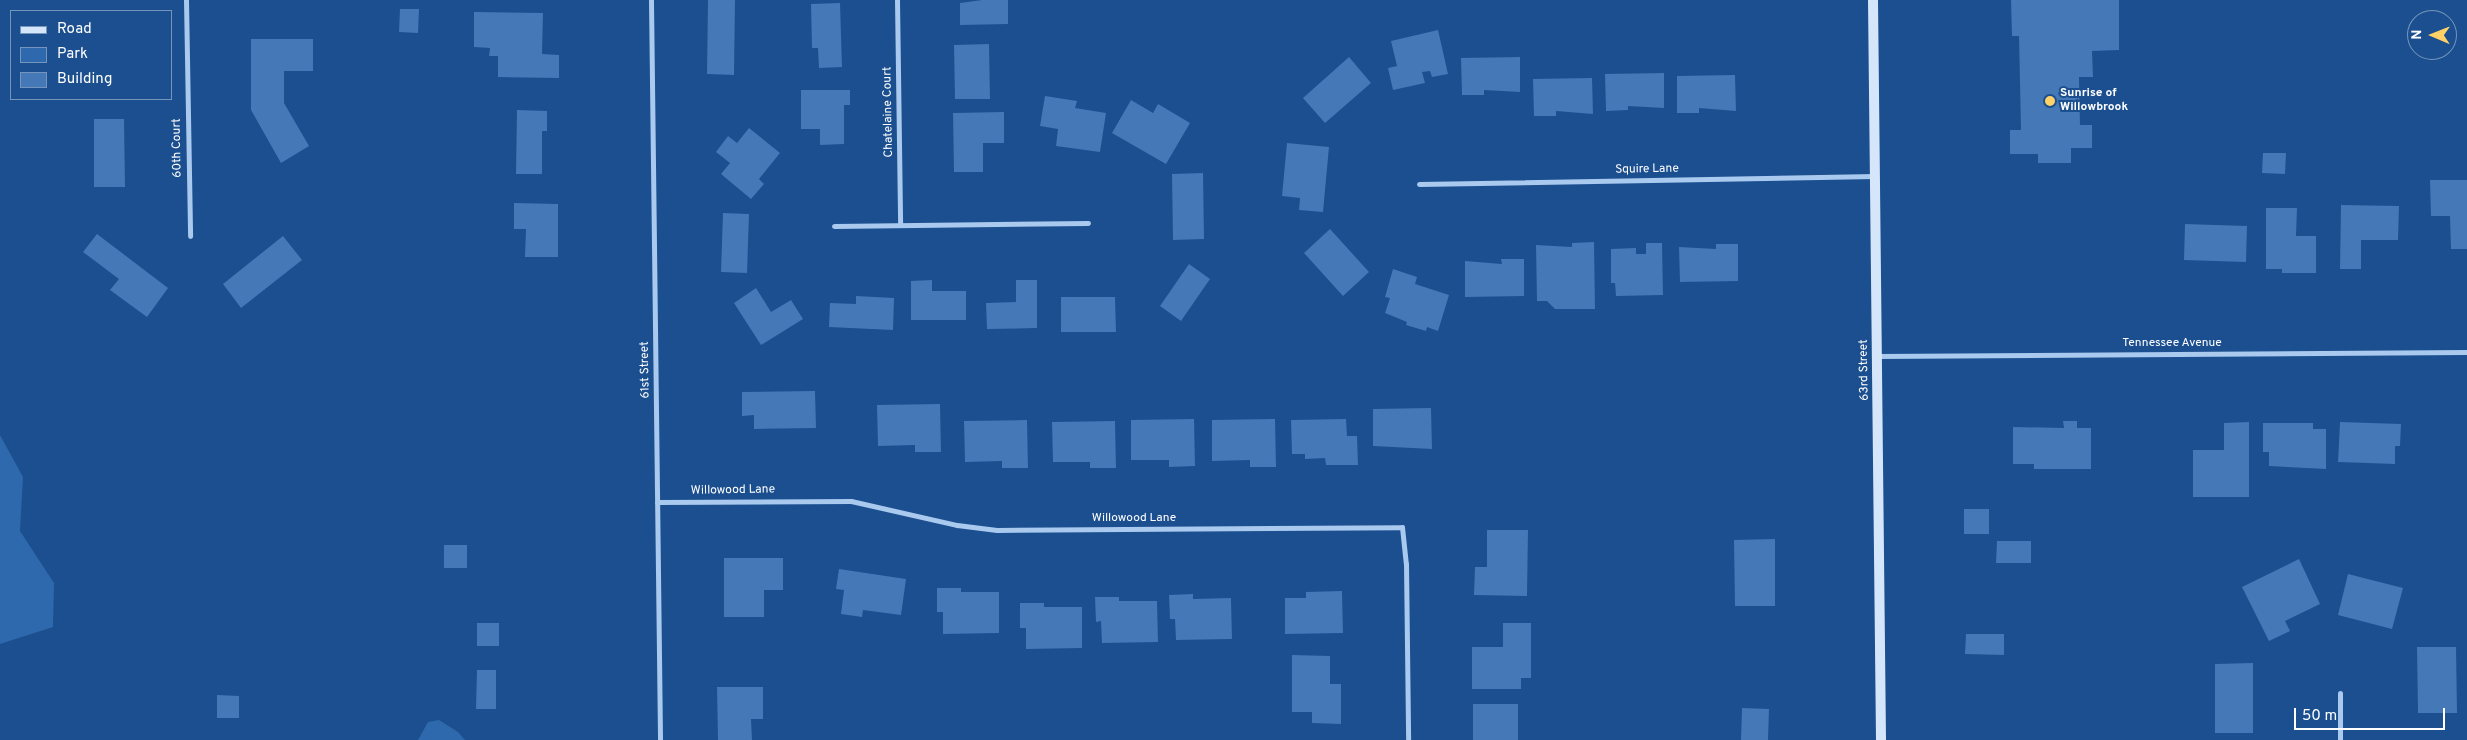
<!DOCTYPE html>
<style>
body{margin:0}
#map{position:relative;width:2467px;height:740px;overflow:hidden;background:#1b4f8f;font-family:Overpass,sans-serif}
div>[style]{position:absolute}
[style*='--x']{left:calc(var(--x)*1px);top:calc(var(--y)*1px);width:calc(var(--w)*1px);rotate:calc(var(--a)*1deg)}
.green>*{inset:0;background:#2e69ad}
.building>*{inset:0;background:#4478b7}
.minor>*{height:5px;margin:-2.5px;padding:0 2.5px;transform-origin:2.5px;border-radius:2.5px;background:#a9c9ee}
.secondary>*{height:10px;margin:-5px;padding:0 5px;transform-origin:5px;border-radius:5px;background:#d6e6fa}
.dots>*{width:14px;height:14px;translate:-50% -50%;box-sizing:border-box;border:2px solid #1b4f8f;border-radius:50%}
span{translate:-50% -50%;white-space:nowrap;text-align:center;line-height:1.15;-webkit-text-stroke:4px #1b4f8f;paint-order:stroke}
.poi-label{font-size:12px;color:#fff;font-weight:700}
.left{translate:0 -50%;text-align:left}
.street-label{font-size:12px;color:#fff}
.legend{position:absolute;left:10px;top:10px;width:162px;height:90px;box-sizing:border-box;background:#1b4f8f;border:1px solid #7695bc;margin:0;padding:6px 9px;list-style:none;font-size:15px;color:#fff}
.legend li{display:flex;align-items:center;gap:10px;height:25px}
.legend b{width:25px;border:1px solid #7695bc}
.north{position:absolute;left:2407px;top:10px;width:50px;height:50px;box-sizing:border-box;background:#1b4f8f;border:1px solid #7695bc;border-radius:50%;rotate:271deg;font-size:14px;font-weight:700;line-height:20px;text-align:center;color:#fff}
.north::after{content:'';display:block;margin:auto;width:18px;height:22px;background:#ffd166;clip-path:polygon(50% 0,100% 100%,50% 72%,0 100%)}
.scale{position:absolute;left:2294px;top:708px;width:151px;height:22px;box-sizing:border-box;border:2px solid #fff;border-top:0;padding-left:6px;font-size:15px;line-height:18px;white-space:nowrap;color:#fff;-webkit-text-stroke:4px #1b4f8f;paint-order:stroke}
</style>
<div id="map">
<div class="green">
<i style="clip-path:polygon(0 435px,23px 477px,20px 531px,54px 583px,53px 627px,0 644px)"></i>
<i style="clip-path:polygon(439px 720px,458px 732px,465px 740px,418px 740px,428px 722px)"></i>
</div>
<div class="building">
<i style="clip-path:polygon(708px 0,735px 0,734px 75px,707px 74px)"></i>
<i style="clip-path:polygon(982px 0,1008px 0,1008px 24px,960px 25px,960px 3px)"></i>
<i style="clip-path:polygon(2011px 0,2119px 0,2119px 50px,2092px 51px,2093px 77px,2079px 77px,2080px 125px,2092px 125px,2092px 148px,2071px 148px,2071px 163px,2038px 163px,2038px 154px,2010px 154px,2010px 130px,2021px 130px,2019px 36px,2012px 36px)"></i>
<i style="clip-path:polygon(840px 3px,842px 67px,819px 68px,818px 48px,812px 48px,811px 4px)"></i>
<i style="clip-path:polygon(400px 9px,419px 9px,418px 33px,399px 32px)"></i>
<i style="clip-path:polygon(474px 12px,543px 13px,542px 54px,559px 55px,559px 78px,498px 77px,498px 56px,489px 56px,490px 48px,474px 47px)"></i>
<i style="clip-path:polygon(1438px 30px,1448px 74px,1432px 77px,1430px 71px,1422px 72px,1425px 83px,1393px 90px,1388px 68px,1397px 66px,1391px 41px)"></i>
<i style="clip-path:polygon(251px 39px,313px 39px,313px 71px,284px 71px,284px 103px,309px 146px,281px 163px,251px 110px)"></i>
<i style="clip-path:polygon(989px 44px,990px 99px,955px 99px,954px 45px)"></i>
<i style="clip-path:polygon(1349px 57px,1371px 83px,1325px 123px,1303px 98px)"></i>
<i style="clip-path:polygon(1520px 57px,1520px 92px,1484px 90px,1484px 95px,1462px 95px,1461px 58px)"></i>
<i style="clip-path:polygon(1664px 73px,1664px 108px,1628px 106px,1628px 110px,1606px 111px,1605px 74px)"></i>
<i style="clip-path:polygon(1735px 75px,1736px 111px,1699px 108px,1699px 113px,1677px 113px,1677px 76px)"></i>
<i style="clip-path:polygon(1592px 78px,1593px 114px,1556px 111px,1556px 116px,1534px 116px,1533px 79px)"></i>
<i style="clip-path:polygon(801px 90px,850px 90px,850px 105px,844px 105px,844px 144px,820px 145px,820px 129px,801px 129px)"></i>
<i style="clip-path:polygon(1045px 96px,1077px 101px,1075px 108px,1106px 113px,1100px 152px,1056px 146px,1058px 129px,1040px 126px)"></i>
<i style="clip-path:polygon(1131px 100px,1153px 113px,1158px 104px,1190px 123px,1166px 164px,1112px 133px)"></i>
<i style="clip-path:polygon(517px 110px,547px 111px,547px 131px,542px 131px,542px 174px,516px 174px)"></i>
<i style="clip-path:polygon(1004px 112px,1004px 143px,983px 143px,983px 172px,954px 172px,953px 113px)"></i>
<i style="clip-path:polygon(94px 119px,124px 119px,125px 187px,94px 187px)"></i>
<i style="clip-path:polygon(749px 128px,780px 153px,759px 179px,764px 184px,751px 199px,721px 174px,730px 163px,716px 152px,728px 136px,737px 143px)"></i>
<i style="clip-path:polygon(1287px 143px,1329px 147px,1323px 212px,1299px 210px,1300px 198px,1282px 196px)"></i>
<i style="clip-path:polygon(2263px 153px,2286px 153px,2285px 174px,2262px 173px)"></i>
<i style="clip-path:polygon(1203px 173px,1204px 239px,1173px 240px,1172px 174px)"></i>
<i style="clip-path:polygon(2430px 180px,2467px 180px,2467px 249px,2451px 249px,2450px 216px,2431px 216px)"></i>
<i style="clip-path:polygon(514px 203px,558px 204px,558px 257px,525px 257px,526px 229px,514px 229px)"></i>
<i style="clip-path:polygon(2341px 205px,2399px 206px,2398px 240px,2361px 240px,2361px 269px,2340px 269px)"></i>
<i style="clip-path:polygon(2266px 208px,2297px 208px,2296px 236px,2316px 236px,2316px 273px,2282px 273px,2282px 269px,2266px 269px)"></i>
<i style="clip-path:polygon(723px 213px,749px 214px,747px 273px,721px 272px)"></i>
<i style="clip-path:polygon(2185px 224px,2247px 226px,2246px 262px,2184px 260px)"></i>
<i style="clip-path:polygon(1330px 229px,1369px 272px,1343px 296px,1304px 253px)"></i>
<i style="clip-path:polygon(97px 234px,168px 288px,147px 317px,110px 290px,119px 279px,83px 252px)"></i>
<i style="clip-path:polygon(283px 236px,302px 260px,241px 308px,223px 284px)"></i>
<i style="clip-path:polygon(1594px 242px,1595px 309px,1555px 309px,1547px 301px,1537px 301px,1536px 245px,1572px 247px,1572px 243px)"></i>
<i style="clip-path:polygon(1646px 243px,1662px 243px,1663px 295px,1616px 296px,1615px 283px,1611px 283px,1611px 249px,1636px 248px,1636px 254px,1646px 254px)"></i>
<i style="clip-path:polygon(1716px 244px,1738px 244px,1738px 281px,1680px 282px,1679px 247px,1716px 249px)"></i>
<i style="clip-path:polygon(1501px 259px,1524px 259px,1524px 296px,1465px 297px,1465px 261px,1502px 264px)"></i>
<i style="clip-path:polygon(1189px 264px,1210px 279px,1181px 321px,1160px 306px)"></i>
<i style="clip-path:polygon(1393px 269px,1417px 277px,1415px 284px,1449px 295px,1438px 331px,1427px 327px,1426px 331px,1406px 325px,1407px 322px,1385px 313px,1390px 298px,1385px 297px)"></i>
<i style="clip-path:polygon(932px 280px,932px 291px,966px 291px,966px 320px,911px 320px,911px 281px)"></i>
<i style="clip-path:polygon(1016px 280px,1037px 280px,1037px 328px,987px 329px,986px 303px,1016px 302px)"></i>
<i style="clip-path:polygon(756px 288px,771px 312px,791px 300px,803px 319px,761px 345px,734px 303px)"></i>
<i style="clip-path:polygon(856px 296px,894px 298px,893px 330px,829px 327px,830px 303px,856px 304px)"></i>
<i style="clip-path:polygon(1061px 297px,1115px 297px,1116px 332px,1061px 332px)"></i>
<i style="clip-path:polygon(815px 391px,816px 428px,754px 429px,754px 415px,742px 416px,742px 392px)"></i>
<i style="clip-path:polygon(940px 404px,941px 452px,915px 452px,915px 445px,878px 446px,877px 405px)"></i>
<i style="clip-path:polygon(1431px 408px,1432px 449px,1373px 446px,1373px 409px)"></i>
<i style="clip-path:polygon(1194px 419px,1195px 466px,1169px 467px,1169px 460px,1131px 460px,1131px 420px)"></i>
<i style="clip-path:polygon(1275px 419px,1276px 467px,1250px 467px,1250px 460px,1212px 461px,1212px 420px)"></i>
<i style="clip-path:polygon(1346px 419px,1347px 436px,1357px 436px,1358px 465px,1326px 465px,1325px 458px,1305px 459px,1305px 454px,1292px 454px,1291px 420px)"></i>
<i style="clip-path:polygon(1027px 420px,1028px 468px,1002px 468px,1002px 461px,965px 462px,964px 421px)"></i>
<i style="clip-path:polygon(1115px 421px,1116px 468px,1090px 468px,1090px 462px,1053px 462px,1052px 422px)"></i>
<i style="clip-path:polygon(2063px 421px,2077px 421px,2077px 428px,2091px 428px,2091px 469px,2034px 469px,2034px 464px,2013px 464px,2013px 427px,2064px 428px)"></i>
<i style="clip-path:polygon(2249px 422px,2249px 497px,2193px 497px,2193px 450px,2224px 450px,2224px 423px)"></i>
<i style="clip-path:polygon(2340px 422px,2401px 424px,2400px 446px,2395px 446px,2395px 464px,2338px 462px)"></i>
<i style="clip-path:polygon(2263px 423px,2313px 423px,2313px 429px,2326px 429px,2326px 469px,2269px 466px,2269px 452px,2263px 452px)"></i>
<i style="clip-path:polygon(1964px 509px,1989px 509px,1989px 534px,1964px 534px)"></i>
<i style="clip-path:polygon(1487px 530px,1528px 530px,1527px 596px,1474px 595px,1475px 567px,1487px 567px)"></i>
<i style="clip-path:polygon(1775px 539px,1775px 606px,1735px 606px,1734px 540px)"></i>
<i style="clip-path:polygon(1997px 541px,2031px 541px,2031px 563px,1996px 563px)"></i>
<i style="clip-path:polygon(444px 545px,467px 545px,467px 568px,444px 568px)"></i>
<i style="clip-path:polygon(724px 558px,783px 558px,783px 590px,764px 590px,764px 617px,724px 617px)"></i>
<i style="clip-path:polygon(2299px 559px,2320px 604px,2285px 621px,2290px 631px,2269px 641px,2242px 587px)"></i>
<i style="clip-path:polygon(839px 569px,906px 579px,901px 615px,863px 610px,862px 617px,841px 614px,844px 590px,836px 589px)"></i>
<i style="clip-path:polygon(2348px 574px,2403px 588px,2392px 629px,2338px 615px)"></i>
<i style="clip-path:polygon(937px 588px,961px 588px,961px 592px,999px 592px,999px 633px,943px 634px,943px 612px,937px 612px)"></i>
<i style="clip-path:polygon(1342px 591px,1343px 633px,1285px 634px,1285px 598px,1306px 598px,1306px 592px)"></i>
<i style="clip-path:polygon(1193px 594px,1193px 599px,1231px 598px,1232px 639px,1176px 640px,1175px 619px,1170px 619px,1169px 595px)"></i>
<i style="clip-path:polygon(1095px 597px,1119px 597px,1119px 601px,1157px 601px,1158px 642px,1102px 643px,1101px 621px,1096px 622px)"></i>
<i style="clip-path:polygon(1020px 603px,1044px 603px,1044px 607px,1082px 607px,1082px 648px,1026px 649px,1026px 628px,1020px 628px)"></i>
<i style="clip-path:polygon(477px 623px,499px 623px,499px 646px,477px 646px)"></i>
<i style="clip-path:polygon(1503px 623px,1531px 623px,1531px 678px,1521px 678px,1521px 689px,1472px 689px,1472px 647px,1503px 647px)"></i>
<i style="clip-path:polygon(1966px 634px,2004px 634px,2004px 655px,1965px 654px)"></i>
<i style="clip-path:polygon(2417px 647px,2456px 647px,2457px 713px,2418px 713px)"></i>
<i style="clip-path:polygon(1292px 655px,1330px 656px,1330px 684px,1341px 684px,1341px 724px,1312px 723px,1312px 712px,1292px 712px)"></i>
<i style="clip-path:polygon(2253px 663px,2253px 733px,2215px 733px,2215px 664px)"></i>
<i style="clip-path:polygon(477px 670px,496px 670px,496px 709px,476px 709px)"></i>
<i style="clip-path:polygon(717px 687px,763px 687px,763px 719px,751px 719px,752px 740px,718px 740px)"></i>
<i style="clip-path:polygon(217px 695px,239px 696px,239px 718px,217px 718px)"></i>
<i style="clip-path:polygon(1473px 704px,1518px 704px,1518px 740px,1473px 740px)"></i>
<i style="clip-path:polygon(1742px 708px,1769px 709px,1768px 740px,1741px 740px)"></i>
</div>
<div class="minor">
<i style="--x:186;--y:0;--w:236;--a:89"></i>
<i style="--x:651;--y:0;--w:740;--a:89.3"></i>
<i style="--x:897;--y:0;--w:224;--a:89.2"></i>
<i style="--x:1419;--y:184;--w:456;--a:-1"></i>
<i style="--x:834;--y:226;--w:254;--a:-0.7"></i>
<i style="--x:1877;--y:356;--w:590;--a:-0.39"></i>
<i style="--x:657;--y:502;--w:194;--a:-0.3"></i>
<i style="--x:851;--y:501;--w:109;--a:12.8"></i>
<i style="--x:957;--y:525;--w:40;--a:7.1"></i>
<i style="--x:997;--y:530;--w:405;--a:-0.4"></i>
<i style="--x:1402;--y:527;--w:37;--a:84"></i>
<i style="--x:1406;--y:564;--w:176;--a:89.3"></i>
<i style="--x:2340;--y:693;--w:47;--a:90"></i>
</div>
<div class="secondary">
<i style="--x:1873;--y:0;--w:740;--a:89.38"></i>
</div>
<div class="dots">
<i style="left:2050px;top:101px;background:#ffd166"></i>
</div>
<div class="poi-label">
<span class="left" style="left:2060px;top:101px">Sunrise of<br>Willowbrook</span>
</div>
<div class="street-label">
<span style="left:889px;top:112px;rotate:-91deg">Chatelaine Court</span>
<span style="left:178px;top:148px;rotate:-91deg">60th Court</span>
<span style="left:1647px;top:170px;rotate:-1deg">Squire Lane</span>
<span style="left:2172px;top:344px">Tennessee Avenue</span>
<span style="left:646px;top:370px;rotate:-91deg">61st Street</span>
<span style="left:1865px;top:370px;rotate:-91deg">63rd Street</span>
<span style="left:733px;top:491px;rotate:-1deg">Willowood Lane</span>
<span style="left:1134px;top:519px">Willowood Lane</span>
</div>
<ul class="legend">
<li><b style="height:6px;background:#d6e6fa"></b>Road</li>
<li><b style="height:14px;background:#2e69ad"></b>Park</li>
<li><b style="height:14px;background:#4478b7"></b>Building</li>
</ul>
<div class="north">N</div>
<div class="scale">50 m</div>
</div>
